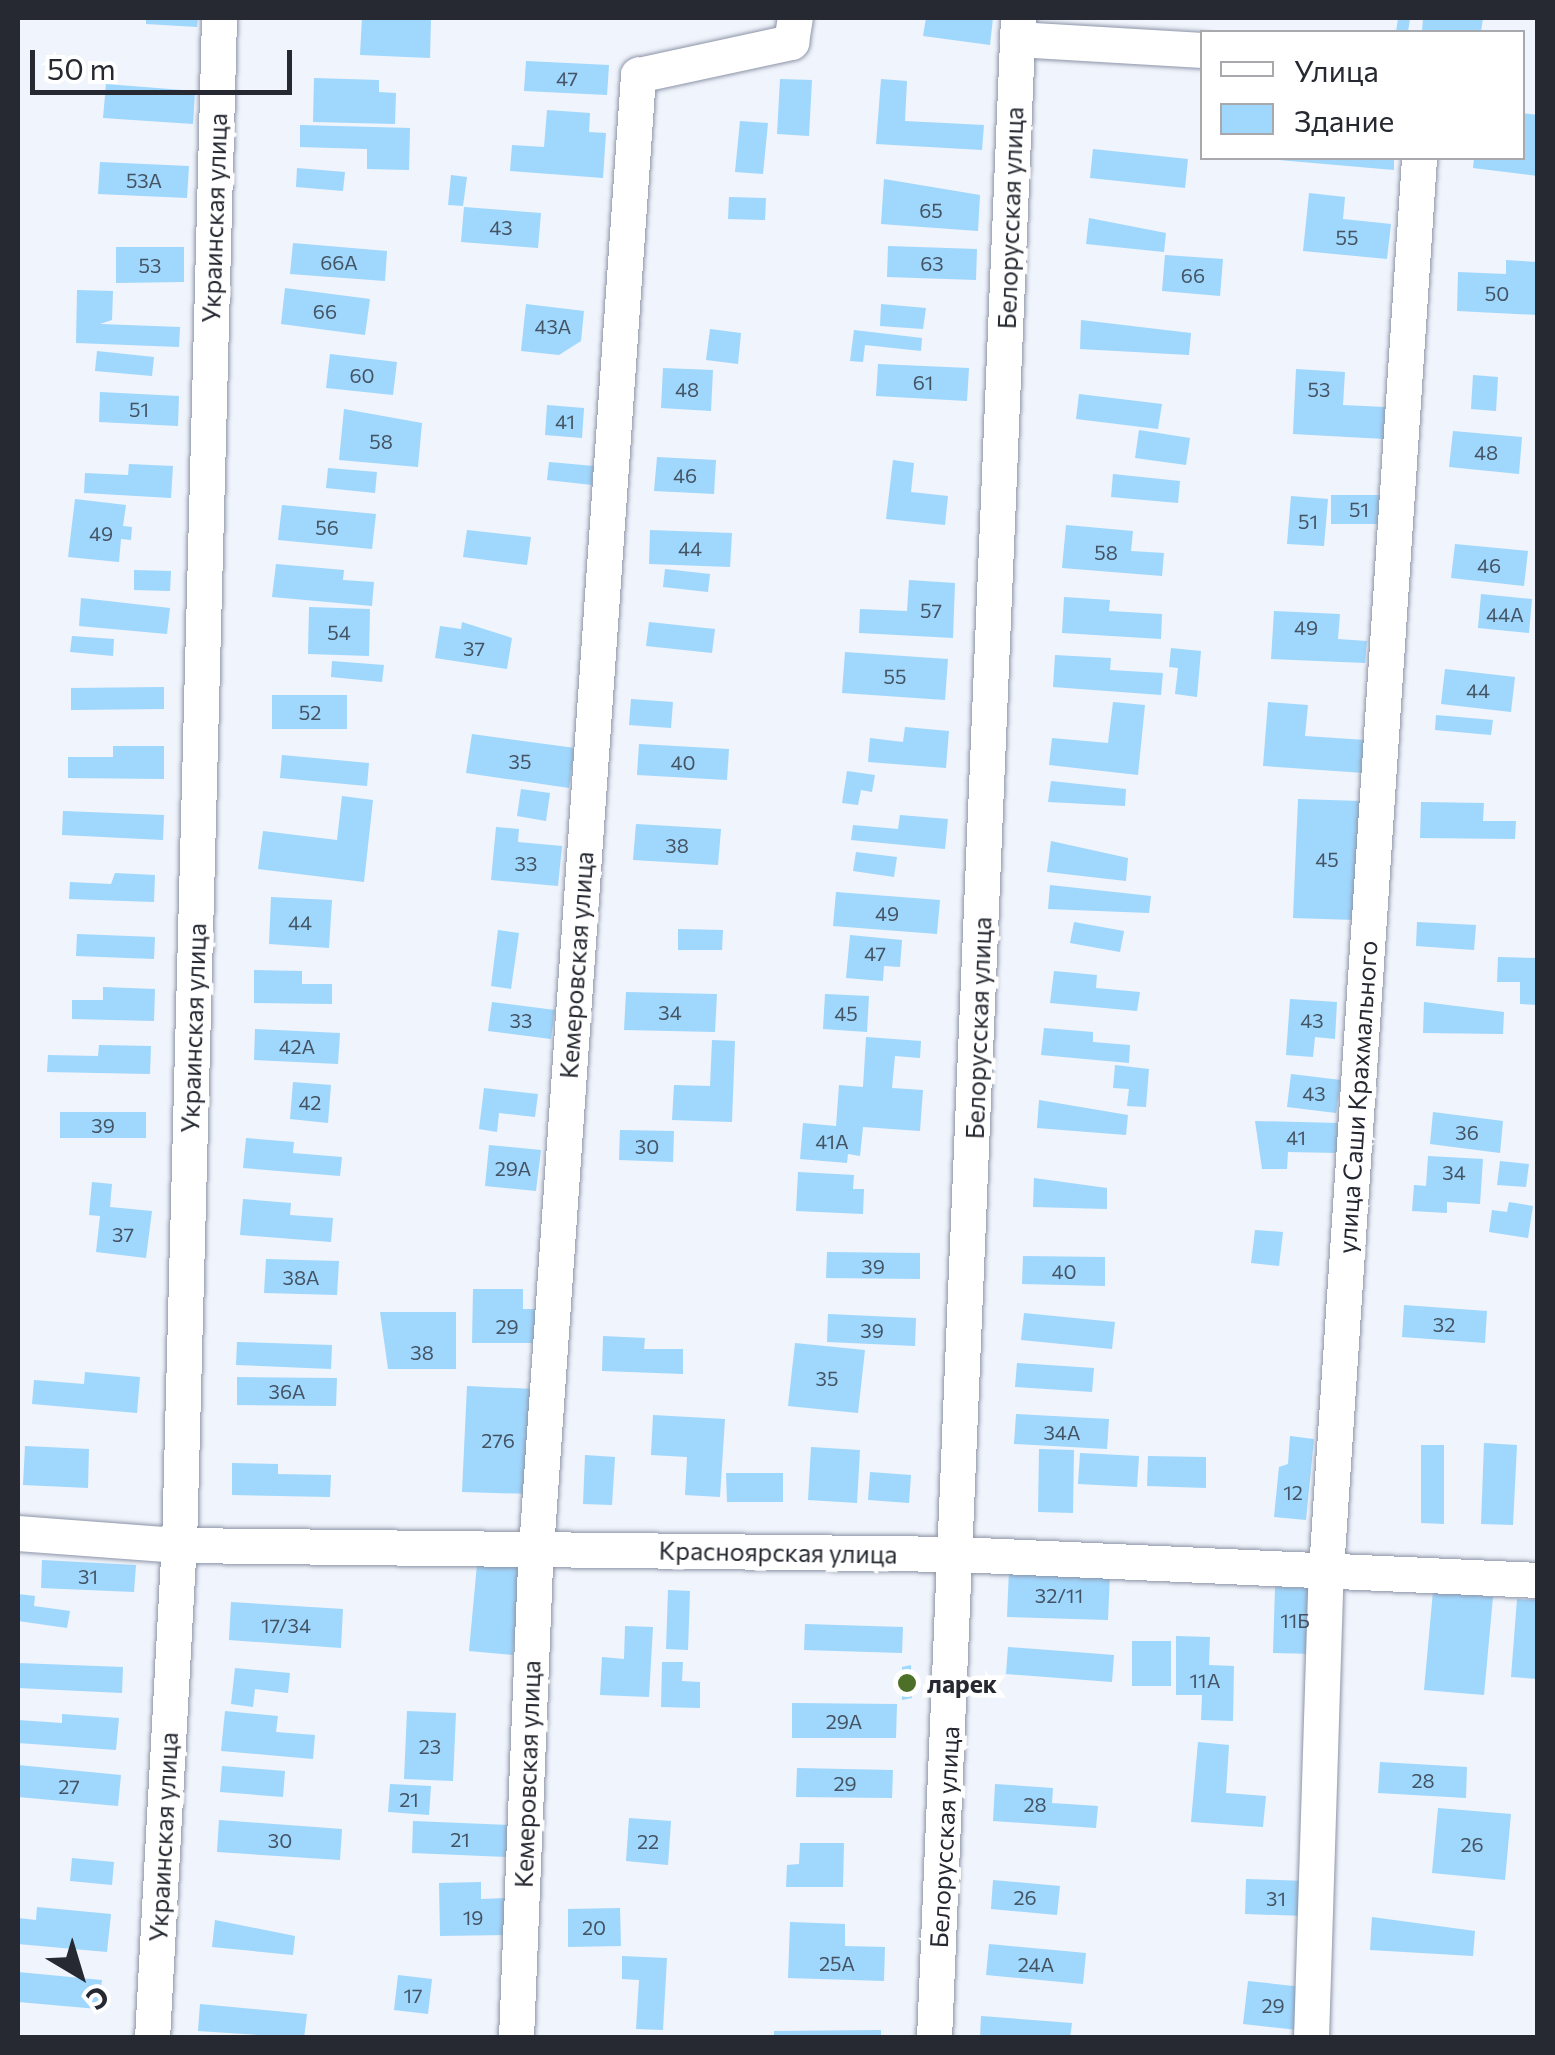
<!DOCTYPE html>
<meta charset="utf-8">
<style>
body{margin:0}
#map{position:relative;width:1555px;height:2055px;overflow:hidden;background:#f0f4fc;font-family:Commissioner,sans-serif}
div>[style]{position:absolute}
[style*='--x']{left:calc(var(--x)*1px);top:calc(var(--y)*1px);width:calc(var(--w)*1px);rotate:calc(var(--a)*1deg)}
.building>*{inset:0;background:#a0d7fd}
.roads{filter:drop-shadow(0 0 2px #8c94a7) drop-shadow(0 0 2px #8c94a7)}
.minor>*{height:35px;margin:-17.5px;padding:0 17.5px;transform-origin:17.5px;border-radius:17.5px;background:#fff}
.dots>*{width:28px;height:28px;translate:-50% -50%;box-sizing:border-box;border:5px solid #fff;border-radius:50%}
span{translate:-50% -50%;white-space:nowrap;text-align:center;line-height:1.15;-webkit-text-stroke:9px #fff;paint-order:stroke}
.number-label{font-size:20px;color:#445464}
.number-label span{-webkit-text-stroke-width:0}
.street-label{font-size:25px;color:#262931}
.poi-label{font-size:25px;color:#262931;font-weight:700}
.left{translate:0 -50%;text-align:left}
.frame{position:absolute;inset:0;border:20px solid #262931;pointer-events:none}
.legend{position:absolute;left:1200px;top:30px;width:325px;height:130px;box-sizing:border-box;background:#fff;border:2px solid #a8a9ad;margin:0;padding:12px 18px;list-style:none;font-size:30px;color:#262931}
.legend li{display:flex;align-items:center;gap:20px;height:50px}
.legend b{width:50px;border:2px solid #a8a9ad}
.north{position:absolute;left:30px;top:1925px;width:100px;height:100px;-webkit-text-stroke:8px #fff;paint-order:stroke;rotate:142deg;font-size:28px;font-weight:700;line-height:40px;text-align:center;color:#262931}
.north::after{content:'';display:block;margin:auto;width:35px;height:45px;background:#262931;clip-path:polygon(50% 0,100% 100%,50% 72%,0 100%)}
.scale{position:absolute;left:30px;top:50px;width:262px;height:45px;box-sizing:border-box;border:5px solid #262931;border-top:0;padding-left:12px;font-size:30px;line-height:35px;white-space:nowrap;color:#262931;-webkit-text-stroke:8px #fff;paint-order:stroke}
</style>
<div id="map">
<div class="building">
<i style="clip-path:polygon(146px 18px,198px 18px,197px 27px,146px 24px)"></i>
<i style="clip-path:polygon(362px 18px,431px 18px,430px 58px,360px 55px)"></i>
<i style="clip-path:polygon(926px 18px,993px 18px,990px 45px,923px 36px)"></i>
<i style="clip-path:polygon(1398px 18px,1410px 18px,1408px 32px,1396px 32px)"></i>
<i style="clip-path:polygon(1423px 18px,1483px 18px,1481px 32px,1422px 31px)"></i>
<i style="clip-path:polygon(526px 61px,609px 65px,607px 95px,524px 91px)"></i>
<i style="clip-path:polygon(314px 78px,379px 80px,379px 92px,396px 93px,395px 124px,313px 122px)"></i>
<i style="clip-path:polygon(780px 79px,812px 80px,809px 136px,777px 134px)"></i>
<i style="clip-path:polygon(881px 79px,907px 81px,905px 121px,984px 125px,982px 150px,876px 144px)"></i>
<i style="clip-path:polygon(106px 84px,195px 91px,193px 124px,103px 118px)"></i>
<i style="clip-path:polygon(547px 110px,590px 113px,589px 132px,606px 133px,603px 178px,510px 171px,512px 145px,544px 147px)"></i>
<i style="clip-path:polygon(1522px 113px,1538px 115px,1538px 176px,1473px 168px,1474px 158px,1522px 158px)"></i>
<i style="clip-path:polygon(740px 121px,768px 123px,763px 174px,735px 172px)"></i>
<i style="clip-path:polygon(300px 125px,410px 128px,409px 170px,367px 169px,367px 149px,300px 147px)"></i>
<i style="clip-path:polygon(1093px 149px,1188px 159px,1185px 188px,1090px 178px)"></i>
<i style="clip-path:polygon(1254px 158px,1394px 158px,1394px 170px)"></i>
<i style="clip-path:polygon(100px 162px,189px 166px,187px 198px,98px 194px)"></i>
<i style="clip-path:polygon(297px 168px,345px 172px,343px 191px,296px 187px)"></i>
<i style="clip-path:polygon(451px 175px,467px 177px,463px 206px,448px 205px)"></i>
<i style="clip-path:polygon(884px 179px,980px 195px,978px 231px,881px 224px)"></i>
<i style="clip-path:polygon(1309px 193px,1345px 197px,1343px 219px,1391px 224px,1387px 259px,1303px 251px)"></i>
<i style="clip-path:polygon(729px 197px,766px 198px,765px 220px,728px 219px)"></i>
<i style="clip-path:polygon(464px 207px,541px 213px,538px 248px,461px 242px)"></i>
<i style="clip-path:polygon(1089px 218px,1166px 233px,1164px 252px,1086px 244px)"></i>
<i style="clip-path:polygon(293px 243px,387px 251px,385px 281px,290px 274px)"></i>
<i style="clip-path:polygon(888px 246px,977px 249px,976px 280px,887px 277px)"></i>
<i style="clip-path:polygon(116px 247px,184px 247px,184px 282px,116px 283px)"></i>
<i style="clip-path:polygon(1165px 255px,1223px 259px,1220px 296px,1162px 291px)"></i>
<i style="clip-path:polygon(1506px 260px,1538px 262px,1538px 315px,1457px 311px,1458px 272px,1506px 274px)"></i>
<i style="clip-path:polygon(285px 288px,370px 299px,365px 335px,281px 324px)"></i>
<i style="clip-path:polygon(77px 290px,113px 291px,112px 320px,100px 324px,180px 327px,179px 347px,76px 343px)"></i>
<i style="clip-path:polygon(526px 304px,584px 311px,581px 341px,559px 355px,521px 351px)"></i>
<i style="clip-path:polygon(881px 304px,926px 308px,923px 329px,880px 326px)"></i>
<i style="clip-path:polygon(1081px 320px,1191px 333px,1189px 355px,1080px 349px)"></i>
<i style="clip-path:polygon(710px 329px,741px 333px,738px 364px,706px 360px)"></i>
<i style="clip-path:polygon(854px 330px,922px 338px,921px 351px,865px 345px,863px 362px,850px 361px)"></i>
<i style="clip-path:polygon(97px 351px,154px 357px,152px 376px,95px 371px)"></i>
<i style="clip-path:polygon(330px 354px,397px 362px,393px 395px,326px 388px)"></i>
<i style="clip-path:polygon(878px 364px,969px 368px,967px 401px,876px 396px)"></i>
<i style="clip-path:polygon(663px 368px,713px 370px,711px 411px,661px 408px)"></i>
<i style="clip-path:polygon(1296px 369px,1345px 372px,1343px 405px,1385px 407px,1384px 439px,1293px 434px)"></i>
<i style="clip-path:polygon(1473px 375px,1498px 377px,1496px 411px,1471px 409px)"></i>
<i style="clip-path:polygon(100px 392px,179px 396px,178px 426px,99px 422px)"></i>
<i style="clip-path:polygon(1079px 394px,1162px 404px,1158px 429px,1076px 419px)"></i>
<i style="clip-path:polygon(547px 405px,584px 408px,582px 438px,545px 435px)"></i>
<i style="clip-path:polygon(344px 409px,422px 423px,418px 467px,339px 460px)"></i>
<i style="clip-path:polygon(1139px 430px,1190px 438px,1186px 465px,1135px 458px)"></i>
<i style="clip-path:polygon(1453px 431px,1522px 437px,1519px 474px,1449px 467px)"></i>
<i style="clip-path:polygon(657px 457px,716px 460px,714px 494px,654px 491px)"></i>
<i style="clip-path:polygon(893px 460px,914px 463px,911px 492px,948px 496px,945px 525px,886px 519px)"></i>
<i style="clip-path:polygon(549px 462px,594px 466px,592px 485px,547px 480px)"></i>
<i style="clip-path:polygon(129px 464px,173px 466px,171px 498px,84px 493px,85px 473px,128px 475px)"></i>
<i style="clip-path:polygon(328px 468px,377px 472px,375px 493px,326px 488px)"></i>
<i style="clip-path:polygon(1113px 474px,1180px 481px,1178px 503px,1111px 497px)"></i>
<i style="clip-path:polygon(1331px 495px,1387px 495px,1386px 524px,1331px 524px)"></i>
<i style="clip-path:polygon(1291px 496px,1328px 499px,1324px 546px,1287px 544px)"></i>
<i style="clip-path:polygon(75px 499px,126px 505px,123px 526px,132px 527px,131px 540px,121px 539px,119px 562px,68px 557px)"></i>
<i style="clip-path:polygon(282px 505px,376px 514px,372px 549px,278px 540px)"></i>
<i style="clip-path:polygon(1066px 525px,1133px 531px,1131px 551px,1164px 553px,1162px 576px,1062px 568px)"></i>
<i style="clip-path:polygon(467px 530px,531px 537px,527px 565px,463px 557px)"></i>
<i style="clip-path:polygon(650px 530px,732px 533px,730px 567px,649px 564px)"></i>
<i style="clip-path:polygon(1455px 544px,1528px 551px,1524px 586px,1451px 578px)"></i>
<i style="clip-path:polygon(276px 564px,344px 570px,343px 580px,374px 582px,372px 606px,272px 597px)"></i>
<i style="clip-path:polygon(665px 569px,710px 574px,708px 592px,663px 587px)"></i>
<i style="clip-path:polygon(134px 570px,171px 571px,170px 591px,134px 590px)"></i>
<i style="clip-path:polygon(909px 580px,955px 583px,953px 638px,859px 633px,860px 609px,907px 611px)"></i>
<i style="clip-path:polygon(1481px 594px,1532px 599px,1529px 633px,1478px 628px)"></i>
<i style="clip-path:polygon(1064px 597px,1110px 600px,1109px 611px,1162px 614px,1161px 639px,1062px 633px)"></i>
<i style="clip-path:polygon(81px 598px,170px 608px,167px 634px,79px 626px)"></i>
<i style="clip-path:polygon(309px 607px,370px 609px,369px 656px,308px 654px)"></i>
<i style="clip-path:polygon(1274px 611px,1340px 614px,1338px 639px,1367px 641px,1365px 663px,1271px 659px)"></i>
<i style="clip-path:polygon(462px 622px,512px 638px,507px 669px,435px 658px,440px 626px,461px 629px)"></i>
<i style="clip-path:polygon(649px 622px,715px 629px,712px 653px,646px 646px)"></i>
<i style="clip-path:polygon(72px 636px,114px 639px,113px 656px,70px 652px)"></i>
<i style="clip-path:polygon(1171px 648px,1201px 651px,1197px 697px,1175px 694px,1178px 668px,1169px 667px)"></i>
<i style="clip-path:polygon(845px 652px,948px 659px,945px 700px,842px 693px)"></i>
<i style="clip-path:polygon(1055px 655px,1111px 658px,1110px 670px,1163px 673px,1161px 695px,1053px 687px)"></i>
<i style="clip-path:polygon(332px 661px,384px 665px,382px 682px,331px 677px)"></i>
<i style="clip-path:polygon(1445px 669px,1515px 677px,1511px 712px,1441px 704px)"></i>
<i style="clip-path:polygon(164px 687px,164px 709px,71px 710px,71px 688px)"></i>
<i style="clip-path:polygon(272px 695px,347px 695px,347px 729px,272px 729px)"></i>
<i style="clip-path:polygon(631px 699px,673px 702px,671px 728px,629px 725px)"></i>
<i style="clip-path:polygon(1113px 702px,1145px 705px,1138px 775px,1049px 765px,1052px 738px,1108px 743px)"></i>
<i style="clip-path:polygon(1268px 702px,1308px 705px,1305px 736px,1366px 740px,1364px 773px,1263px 766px)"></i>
<i style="clip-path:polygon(1436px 715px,1493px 720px,1491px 735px,1435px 730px)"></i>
<i style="clip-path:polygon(905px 727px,949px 731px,946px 768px,868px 762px,870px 738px,903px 742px)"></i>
<i style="clip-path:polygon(472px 734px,575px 748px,569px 788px,466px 773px)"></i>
<i style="clip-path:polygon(639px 744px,729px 749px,727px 780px,637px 775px)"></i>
<i style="clip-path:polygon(113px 746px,164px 746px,164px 779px,68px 778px,68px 757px,113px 757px)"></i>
<i style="clip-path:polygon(282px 755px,369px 763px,367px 786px,280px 778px)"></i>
<i style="clip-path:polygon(847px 771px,875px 775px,872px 792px,861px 790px,858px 805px,842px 803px)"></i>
<i style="clip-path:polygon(1051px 781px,1126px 789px,1125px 806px,1048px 802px)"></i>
<i style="clip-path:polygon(521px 789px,550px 793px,546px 821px,517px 816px)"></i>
<i style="clip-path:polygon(342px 796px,373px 800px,364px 882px,258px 869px,263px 831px,337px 840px)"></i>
<i style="clip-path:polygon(1298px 799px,1361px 801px,1355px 920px,1293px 918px)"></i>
<i style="clip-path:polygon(1421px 802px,1484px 803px,1483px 821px,1516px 821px,1515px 839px,1420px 838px)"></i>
<i style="clip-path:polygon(63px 811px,164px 815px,163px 840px,62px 835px)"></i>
<i style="clip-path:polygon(900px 815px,948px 819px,945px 849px,851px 840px,853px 825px,898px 829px)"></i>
<i style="clip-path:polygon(636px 824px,721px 829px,718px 865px,633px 860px)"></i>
<i style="clip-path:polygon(496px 827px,519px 829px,518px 842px,562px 846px,558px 886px,491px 880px)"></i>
<i style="clip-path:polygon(1051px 841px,1128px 858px,1126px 881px,1047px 872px)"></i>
<i style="clip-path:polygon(856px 852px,897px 857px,894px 877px,853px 871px)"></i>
<i style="clip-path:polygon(115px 873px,155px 875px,154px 902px,69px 899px,70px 882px,111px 884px)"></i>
<i style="clip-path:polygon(1050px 885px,1151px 896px,1149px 913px,1048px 909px)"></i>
<i style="clip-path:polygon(836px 892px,940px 900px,937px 934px,833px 926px)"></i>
<i style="clip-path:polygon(271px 897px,332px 900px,329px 948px,269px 944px)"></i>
<i style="clip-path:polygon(1074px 922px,1124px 931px,1120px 952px,1070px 943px)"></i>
<i style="clip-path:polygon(1417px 922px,1476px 925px,1474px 950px,1416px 946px)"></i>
<i style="clip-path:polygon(678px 929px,723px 930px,722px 950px,678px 950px)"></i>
<i style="clip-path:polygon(498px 930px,519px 933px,511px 989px,491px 986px)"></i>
<i style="clip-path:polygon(77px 934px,155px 937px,154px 959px,76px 956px)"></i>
<i style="clip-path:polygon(850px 935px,902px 940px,900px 967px,884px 966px,883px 981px,846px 978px)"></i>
<i style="clip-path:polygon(1498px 957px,1538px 958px,1538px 1005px,1520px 1004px,1520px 982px,1497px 982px)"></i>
<i style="clip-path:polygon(254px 970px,302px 971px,302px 984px,332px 984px,332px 1004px,254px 1003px)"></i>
<i style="clip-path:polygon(1054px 971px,1097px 975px,1096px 988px,1140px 992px,1137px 1011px,1050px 1003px)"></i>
<i style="clip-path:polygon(103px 987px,155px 989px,154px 1021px,72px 1019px,72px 1000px,103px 1000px)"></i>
<i style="clip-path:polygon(626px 992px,717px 994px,715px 1032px,624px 1030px)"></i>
<i style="clip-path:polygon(825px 994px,869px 996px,867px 1032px,823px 1029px)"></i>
<i style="clip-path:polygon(1290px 999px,1337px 1002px,1335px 1039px,1315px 1037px,1313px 1057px,1286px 1055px)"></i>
<i style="clip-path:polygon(492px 1002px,555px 1010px,551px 1039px,488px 1031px)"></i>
<i style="clip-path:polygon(1424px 1002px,1504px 1012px,1503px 1034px,1423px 1033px)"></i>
<i style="clip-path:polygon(1044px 1028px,1093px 1032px,1093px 1042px,1130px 1045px,1129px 1063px,1041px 1055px)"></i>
<i style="clip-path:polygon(255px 1029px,340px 1033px,338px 1064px,254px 1060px)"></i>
<i style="clip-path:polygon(866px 1037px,921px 1041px,920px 1058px,895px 1056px,892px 1088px,923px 1090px,920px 1131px,863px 1127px,860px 1156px,848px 1154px,847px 1163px,800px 1159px,803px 1123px,836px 1126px,839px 1085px,863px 1087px)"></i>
<i style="clip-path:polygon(712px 1040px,735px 1041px,732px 1122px,672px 1120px,674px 1085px,710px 1086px)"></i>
<i style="clip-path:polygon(99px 1045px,151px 1046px,150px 1074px,47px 1072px,48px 1055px,98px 1056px)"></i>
<i style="clip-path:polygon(1115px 1065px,1149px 1069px,1146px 1107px,1127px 1106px,1129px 1089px,1113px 1088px)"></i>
<i style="clip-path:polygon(1291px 1074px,1341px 1080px,1336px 1113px,1287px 1107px)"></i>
<i style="clip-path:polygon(293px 1082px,331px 1085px,328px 1123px,290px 1119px)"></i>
<i style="clip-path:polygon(484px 1088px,538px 1094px,535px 1117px,499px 1113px,497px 1132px,479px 1129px)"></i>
<i style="clip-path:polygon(1039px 1100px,1128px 1115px,1126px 1135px,1037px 1128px)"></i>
<i style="clip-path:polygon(60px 1112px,146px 1112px,146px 1138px,60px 1138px)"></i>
<i style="clip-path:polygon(1433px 1112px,1503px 1121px,1500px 1153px,1430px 1144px)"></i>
<i style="clip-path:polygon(1255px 1121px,1339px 1123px,1338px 1153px,1288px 1152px,1287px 1169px,1262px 1169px)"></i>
<i style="clip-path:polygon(620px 1130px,674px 1131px,673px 1162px,619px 1160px)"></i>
<i style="clip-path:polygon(246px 1138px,294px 1142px,293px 1153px,342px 1157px,340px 1176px,243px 1168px)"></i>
<i style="clip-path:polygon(489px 1145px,541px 1150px,536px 1191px,485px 1186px)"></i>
<i style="clip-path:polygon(1428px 1156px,1483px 1159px,1480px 1204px,1447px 1202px,1447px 1213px,1412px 1211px,1414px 1185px,1426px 1186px)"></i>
<i style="clip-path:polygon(1500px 1161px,1529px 1164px,1526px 1187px,1497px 1185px)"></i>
<i style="clip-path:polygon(798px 1172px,854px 1175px,853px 1189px,864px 1189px,863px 1214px,796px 1211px)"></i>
<i style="clip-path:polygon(1034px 1178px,1107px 1188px,1107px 1209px,1033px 1207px)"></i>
<i style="clip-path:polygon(92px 1182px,112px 1184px,110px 1207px,152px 1211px,146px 1258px,96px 1252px,100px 1216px,89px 1215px)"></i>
<i style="clip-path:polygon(243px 1199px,291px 1203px,290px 1215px,333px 1218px,331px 1242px,240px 1235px)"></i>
<i style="clip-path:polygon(1509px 1202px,1533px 1206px,1528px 1238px,1489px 1232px,1492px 1210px,1507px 1212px)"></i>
<i style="clip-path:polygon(1255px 1230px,1283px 1232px,1279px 1266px,1251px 1263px)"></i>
<i style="clip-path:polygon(827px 1252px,920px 1253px,920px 1279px,826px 1278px)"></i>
<i style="clip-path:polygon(1023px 1256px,1105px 1257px,1105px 1286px,1022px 1284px)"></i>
<i style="clip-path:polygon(266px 1259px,339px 1261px,337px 1295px,264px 1293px)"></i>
<i style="clip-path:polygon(473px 1289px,523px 1289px,523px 1309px,543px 1309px,542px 1343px,472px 1343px)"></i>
<i style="clip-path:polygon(1404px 1305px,1487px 1311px,1485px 1343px,1402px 1337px)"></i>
<i style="clip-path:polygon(380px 1312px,456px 1312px,456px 1369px,388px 1369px)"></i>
<i style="clip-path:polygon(1024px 1313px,1115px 1322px,1112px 1349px,1021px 1340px)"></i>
<i style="clip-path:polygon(828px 1314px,916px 1318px,915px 1346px,827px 1342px)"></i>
<i style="clip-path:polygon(603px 1336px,645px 1338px,644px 1349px,683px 1349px,683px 1374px,602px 1371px)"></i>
<i style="clip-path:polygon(237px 1342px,332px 1345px,331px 1369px,236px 1365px)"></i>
<i style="clip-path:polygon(795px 1343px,865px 1350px,858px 1413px,788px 1406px)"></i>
<i style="clip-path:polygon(1017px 1363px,1094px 1368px,1092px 1392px,1015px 1387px)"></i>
<i style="clip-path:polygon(85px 1372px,140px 1377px,137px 1413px,32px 1404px,34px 1380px,84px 1384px)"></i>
<i style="clip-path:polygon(237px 1377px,337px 1378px,336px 1406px,237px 1405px)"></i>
<i style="clip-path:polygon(467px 1386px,535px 1389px,529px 1494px,462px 1492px)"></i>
<i style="clip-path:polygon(1016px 1414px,1109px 1419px,1107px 1449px,1014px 1444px)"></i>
<i style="clip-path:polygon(653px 1415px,725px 1419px,720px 1497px,685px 1495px,687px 1457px,651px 1455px)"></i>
<i style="clip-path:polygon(1290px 1436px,1314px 1439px,1306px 1520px,1274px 1517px,1279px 1467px,1288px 1464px)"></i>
<i style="clip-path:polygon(1484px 1443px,1517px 1445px,1513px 1525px,1481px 1524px)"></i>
<i style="clip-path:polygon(1421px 1445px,1444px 1445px,1444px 1524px,1421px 1523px)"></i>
<i style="clip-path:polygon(25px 1446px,89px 1449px,88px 1488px,23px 1485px)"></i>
<i style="clip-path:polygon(811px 1447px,860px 1450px,857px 1503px,808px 1500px)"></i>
<i style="clip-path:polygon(1039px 1449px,1074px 1450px,1073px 1513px,1038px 1512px)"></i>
<i style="clip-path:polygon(1080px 1453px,1139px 1456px,1137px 1487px,1078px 1484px)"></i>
<i style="clip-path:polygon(585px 1455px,615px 1457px,612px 1505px,583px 1504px)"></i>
<i style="clip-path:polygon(1148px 1456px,1206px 1457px,1206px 1488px,1147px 1486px)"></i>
<i style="clip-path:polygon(232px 1463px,278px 1464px,278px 1474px,331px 1475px,330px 1497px,232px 1495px)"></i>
<i style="clip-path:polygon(870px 1472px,911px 1475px,909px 1503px,868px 1500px)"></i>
<i style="clip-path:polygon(726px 1473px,783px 1473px,783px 1502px,727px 1502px)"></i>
<i style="clip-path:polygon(42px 1560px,136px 1565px,134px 1592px,41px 1588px)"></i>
<i style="clip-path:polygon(477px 1564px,521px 1568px,513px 1655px,469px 1651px)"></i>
<i style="clip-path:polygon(1009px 1569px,1110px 1573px,1108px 1620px,1007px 1617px)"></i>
<i style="clip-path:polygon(1275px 1587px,1317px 1588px,1315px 1654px,1273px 1653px)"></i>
<i style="clip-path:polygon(668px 1590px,690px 1591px,688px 1650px,666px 1649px)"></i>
<i style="clip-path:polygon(1433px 1591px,1493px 1597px,1484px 1695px,1424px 1690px)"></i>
<i style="clip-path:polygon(18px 1594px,35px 1596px,34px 1606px,70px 1611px,67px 1628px,18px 1621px)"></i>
<i style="clip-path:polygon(1517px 1599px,1538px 1600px,1538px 1679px,1511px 1677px)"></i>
<i style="clip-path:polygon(231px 1602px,343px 1609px,341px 1648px,229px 1640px)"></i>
<i style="clip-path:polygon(805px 1624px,903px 1627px,902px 1653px,804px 1650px)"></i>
<i style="clip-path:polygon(625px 1626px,653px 1627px,649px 1697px,600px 1695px,602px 1657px,624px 1659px)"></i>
<i style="clip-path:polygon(1176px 1636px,1210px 1637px,1209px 1665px,1234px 1666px,1233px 1721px,1201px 1720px,1202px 1695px,1176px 1695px)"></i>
<i style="clip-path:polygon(1132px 1641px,1171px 1641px,1171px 1686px,1132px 1686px)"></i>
<i style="clip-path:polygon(1008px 1647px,1114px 1655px,1112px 1682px,1006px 1674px)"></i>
<i style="clip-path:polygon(662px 1662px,683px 1662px,682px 1681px,700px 1682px,700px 1708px,661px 1707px)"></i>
<i style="clip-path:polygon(18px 1663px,123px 1667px,122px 1693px,18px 1688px)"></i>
<i style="clip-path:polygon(911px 1665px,912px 1698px,902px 1700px,902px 1667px)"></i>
<i style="clip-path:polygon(235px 1668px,290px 1673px,288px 1693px,255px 1689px,253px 1707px,231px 1704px)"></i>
<i style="clip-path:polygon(792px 1703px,897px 1704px,896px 1738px,792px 1738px)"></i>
<i style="clip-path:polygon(225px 1711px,278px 1716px,276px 1732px,315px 1735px,313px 1759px,221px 1751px)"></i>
<i style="clip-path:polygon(407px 1711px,456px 1713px,453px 1781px,404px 1779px)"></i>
<i style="clip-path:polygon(62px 1714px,119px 1718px,116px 1750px,18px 1743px,18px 1720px,62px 1723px)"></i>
<i style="clip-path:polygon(1198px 1742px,1229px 1745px,1226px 1793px,1266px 1796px,1263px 1827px,1191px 1822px)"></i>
<i style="clip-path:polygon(1380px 1762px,1467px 1767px,1466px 1798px,1378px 1793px)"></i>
<i style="clip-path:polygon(18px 1765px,121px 1775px,118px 1806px,18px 1797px)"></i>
<i style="clip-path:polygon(222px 1766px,285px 1771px,283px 1797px,220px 1792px)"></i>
<i style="clip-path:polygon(797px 1768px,893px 1770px,892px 1798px,796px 1797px)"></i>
<i style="clip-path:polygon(390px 1784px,431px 1786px,429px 1815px,388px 1812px)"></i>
<i style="clip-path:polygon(995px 1784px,1053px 1788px,1052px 1803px,1098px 1806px,1096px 1828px,993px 1821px)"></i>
<i style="clip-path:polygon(1438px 1808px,1511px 1814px,1505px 1880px,1432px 1873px)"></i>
<i style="clip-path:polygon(629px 1818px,671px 1821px,668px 1865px,626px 1861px)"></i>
<i style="clip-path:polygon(219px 1820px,342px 1829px,340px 1860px,217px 1852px)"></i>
<i style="clip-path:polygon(413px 1821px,509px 1825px,507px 1857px,412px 1853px)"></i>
<i style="clip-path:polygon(800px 1843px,844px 1843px,843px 1887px,786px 1887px,787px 1865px,799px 1864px)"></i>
<i style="clip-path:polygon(72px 1858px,114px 1862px,112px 1885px,70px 1881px)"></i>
<i style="clip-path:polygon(1246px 1879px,1308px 1881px,1306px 1916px,1245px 1914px)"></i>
<i style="clip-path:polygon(993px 1880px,1060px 1886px,1057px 1915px,991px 1909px)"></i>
<i style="clip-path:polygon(481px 1882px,481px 1899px,505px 1898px,506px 1935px,440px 1936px,439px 1883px)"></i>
<i style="clip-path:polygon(37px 1907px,111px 1914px,107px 1952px,18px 1944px,18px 1918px,36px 1920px)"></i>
<i style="clip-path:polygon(620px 1908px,621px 1946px,568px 1947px,568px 1909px)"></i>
<i style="clip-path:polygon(1372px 1917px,1475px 1931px,1473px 1956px,1370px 1950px)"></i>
<i style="clip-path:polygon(215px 1920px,295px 1936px,293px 1955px,212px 1947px)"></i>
<i style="clip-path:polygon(790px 1922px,845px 1924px,845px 1946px,885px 1947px,884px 1981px,788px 1978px)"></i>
<i style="clip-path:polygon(989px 1944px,1086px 1953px,1083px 1984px,986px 1975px)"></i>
<i style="clip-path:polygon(622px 1956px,667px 1958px,663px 2030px,636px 2029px,639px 1980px,622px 1979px)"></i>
<i style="clip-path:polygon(18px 1972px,102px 1980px,98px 2009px,18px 2002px)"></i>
<i style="clip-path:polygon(398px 1975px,432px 1979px,428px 2014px,394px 2010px)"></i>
<i style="clip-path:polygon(1248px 1981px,1303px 1987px,1298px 2030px,1243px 2024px)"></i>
<i style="clip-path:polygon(200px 2004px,307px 2014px,304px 2038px,198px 2031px)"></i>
<i style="clip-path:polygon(981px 2016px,1072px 2023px,1070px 2038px,980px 2038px)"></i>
<i style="clip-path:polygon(881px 2030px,881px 2038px,774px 2038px,774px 2031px)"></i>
</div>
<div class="roads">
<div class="minor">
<i style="--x:1017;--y:39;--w:185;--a:3.4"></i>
<i style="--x:18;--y:1533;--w:161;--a:4.3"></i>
<i style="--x:179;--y:1545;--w:778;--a:0.66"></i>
<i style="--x:957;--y:1554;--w:582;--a:2.56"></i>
<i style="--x:152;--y:2038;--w:494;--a:-86.9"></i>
<i style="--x:179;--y:1545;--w:1528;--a:-88.5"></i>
<i style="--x:516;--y:2038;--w:489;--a:-87.7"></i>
<i style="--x:536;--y:1549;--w:1478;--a:-86.04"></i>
<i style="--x:638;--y:75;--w:157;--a:-12.2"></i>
<i style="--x:791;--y:42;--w:24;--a:-81"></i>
<i style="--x:934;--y:2038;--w:2022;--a:-87.62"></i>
<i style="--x:1311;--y:2038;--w:468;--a:-88.2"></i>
<i style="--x:1326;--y:1570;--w:1415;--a:-86.23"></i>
</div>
</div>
<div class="dots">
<i style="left:907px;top:1683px;background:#4d7028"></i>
</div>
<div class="number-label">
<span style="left:567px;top:78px">47</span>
<span style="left:144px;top:180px">53А</span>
<span style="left:931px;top:210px">65</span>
<span style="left:501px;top:227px">43</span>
<span style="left:1347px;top:237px">55</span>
<span style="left:339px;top:262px">66А</span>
<span style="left:932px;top:263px">63</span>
<span style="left:150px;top:265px">53</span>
<span style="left:1193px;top:275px">66</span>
<span style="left:1497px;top:293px">50</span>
<span style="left:325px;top:311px">66</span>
<span style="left:553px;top:326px">43А</span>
<span style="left:362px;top:375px">60</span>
<span style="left:923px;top:382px">61</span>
<span style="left:687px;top:389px">48</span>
<span style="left:1319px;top:389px">53</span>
<span style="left:139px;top:409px">51</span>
<span style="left:565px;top:421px">41</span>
<span style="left:381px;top:441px">58</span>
<span style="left:1486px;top:452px">48</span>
<span style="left:685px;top:475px">46</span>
<span style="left:1359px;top:509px">51</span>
<span style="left:1308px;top:521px">51</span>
<span style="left:327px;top:527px">56</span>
<span style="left:101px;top:533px">49</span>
<span style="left:690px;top:548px">44</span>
<span style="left:1106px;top:552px">58</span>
<span style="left:1489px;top:565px">46</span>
<span style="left:931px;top:610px">57</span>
<span style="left:1505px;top:614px">44А</span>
<span style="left:1306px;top:627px">49</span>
<span style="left:339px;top:632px">54</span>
<span style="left:474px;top:648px">37</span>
<span style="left:895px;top:676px">55</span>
<span style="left:1478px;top:690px">44</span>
<span style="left:310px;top:712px">52</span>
<span style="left:520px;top:761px">35</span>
<span style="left:683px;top:762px">40</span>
<span style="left:677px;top:845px">38</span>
<span style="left:1327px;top:859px">45</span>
<span style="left:526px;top:863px">33</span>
<span style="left:887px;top:913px">49</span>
<span style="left:300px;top:922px">44</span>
<span style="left:875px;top:953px">47</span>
<span style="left:670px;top:1012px">34</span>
<span style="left:846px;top:1013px">45</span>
<span style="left:521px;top:1020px">33</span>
<span style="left:1312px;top:1020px">43</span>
<span style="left:297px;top:1046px">42А</span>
<span style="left:1314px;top:1093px">43</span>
<span style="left:310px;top:1102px">42</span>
<span style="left:103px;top:1125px">39</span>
<span style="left:1467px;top:1132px">36</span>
<span style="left:1296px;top:1137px">41</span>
<span style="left:832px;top:1141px">41А</span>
<span style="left:647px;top:1146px">30</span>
<span style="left:513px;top:1168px">29А</span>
<span style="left:1454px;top:1172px">34</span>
<span style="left:123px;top:1234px">37</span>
<span style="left:873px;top:1266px">39</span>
<span style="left:1064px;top:1271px">40</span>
<span style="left:301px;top:1277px">38А</span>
<span style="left:1444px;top:1324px">32</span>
<span style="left:507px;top:1326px">29</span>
<span style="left:872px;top:1330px">39</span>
<span style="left:422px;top:1352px">38</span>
<span style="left:827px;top:1378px">35</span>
<span style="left:287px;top:1391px">36А</span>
<span style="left:1062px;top:1432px">34А</span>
<span style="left:498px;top:1440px">276</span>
<span style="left:1293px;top:1492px">12</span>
<span style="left:88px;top:1576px">31</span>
<span style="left:1059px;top:1595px">32/11</span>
<span style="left:1295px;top:1620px">11Б</span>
<span style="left:286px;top:1625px">17/34</span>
<span style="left:1205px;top:1680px">11А</span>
<span style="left:844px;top:1721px">29А</span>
<span style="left:430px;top:1746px">23</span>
<span style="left:1423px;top:1780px">28</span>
<span style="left:845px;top:1783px">29</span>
<span style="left:69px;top:1786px">27</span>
<span style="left:409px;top:1799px">21</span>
<span style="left:1035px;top:1804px">28</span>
<span style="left:460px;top:1839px">21</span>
<span style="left:280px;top:1840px">30</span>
<span style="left:648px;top:1841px">22</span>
<span style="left:1472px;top:1844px">26</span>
<span style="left:1025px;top:1897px">26</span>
<span style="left:1276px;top:1898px">31</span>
<span style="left:473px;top:1917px">19</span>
<span style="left:594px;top:1927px">20</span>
<span style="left:837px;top:1963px">25А</span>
<span style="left:1036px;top:1964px">24А</span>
<span style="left:413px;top:1995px">17</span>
<span style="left:1273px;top:2005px">29</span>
</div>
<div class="street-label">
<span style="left:214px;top:218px;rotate:-88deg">Украинская улица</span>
<span style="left:1010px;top:218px;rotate:-88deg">Белорусская улица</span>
<span style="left:576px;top:965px;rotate:-86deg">Кемеровская улица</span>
<span style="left:193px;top:1028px;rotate:-88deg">Украинская улица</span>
<span style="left:978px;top:1028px;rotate:-88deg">Белорусская улица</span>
<span style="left:1357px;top:1097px;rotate:-86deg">улица Саши Крахмального</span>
<span style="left:778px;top:1552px;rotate:1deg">Красноярская улица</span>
<span style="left:527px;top:1774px;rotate:-88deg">Кемеровская улица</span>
<span style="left:163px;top:1837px;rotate:-87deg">Украинская улица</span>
<span style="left:944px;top:1837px;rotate:-87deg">Белорусская улица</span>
</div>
<div class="poi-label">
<span class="left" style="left:927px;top:1683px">ларек</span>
</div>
<div class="frame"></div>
<ul class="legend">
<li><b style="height:12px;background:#fff"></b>Улица</li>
<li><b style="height:28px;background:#a0d7fd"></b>Здание</li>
</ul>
<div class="north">С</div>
<div class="scale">50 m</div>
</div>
